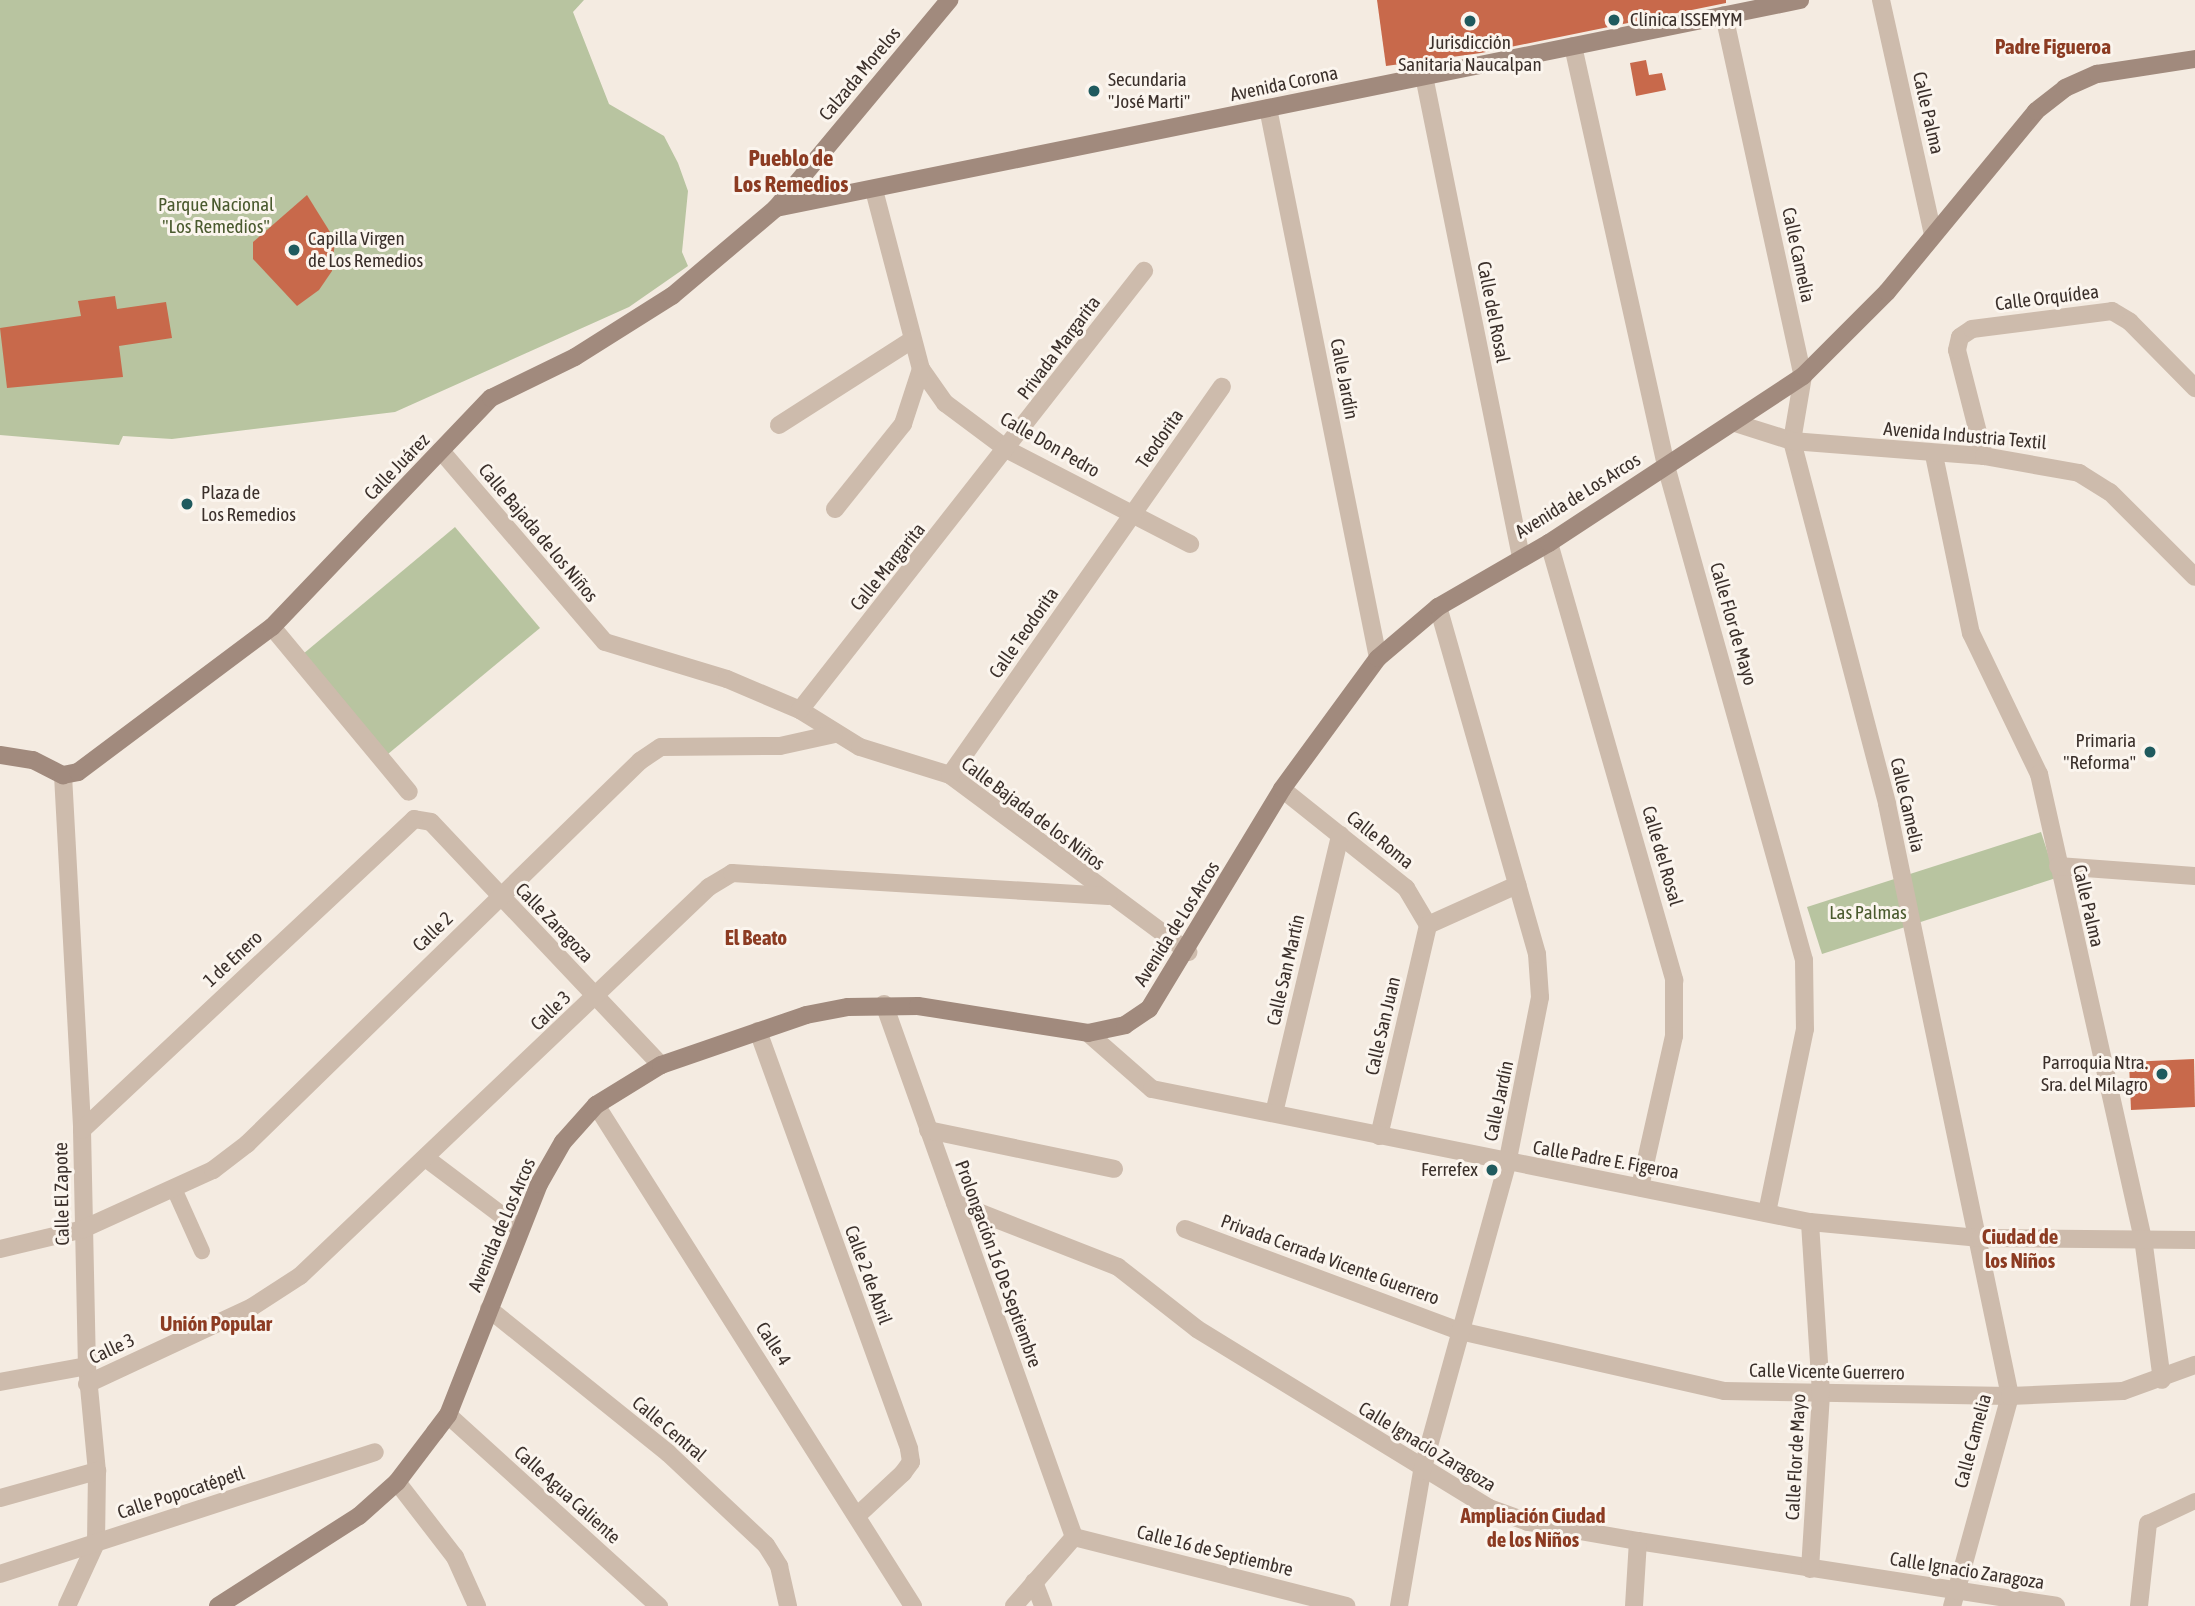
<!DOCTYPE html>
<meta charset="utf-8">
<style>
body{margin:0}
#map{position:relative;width:2195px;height:1606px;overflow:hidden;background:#f4ebe1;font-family:"Asap Condensed",sans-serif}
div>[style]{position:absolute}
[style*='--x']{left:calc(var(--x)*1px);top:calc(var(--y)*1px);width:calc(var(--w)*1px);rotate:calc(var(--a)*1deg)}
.green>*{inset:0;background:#b8c4a0}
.building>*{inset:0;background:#c8694b}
.pedestrian>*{height:16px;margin:-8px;padding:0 8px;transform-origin:8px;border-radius:8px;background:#cdbbac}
.minor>*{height:18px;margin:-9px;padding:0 9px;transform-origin:9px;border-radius:9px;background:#cdbbac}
.tertiary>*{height:18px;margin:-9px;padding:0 9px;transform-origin:9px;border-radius:9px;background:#cdbbac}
.secondary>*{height:18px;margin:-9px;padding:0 9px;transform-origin:9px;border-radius:9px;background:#a18a7d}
.dots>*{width:19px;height:19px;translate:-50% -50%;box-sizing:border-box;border:4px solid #fbf5ee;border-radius:50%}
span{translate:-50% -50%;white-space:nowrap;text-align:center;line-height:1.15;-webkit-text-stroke:6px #fbf5ee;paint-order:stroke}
.poi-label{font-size:19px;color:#3b302b}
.left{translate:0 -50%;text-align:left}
.right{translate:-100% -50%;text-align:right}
.street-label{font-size:19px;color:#3b302b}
.park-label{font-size:19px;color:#4a5a2e}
.neighbourhood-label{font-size:21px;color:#8c3b22;font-weight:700}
.quarter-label{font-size:23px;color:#8c3b22;font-weight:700}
</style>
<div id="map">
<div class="green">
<i style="clip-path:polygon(0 0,584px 0,573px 12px,609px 104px,664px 136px,678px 163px,688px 191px,682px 252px,688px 266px,629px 307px,395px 412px,172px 439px,123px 436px,119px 445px,0 435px)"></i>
<i style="clip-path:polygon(455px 527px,540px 628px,388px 754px,303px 654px)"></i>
<i style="clip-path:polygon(2041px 832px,2056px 878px,1822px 954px,1807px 907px)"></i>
</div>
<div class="building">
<i style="clip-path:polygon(1377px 0,1726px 0,1726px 3px,1481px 53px,1386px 66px)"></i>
<i style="clip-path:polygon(1646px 60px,1649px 75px,1662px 73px,1666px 90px,1636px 96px,1630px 63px)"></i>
<i style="clip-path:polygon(307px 195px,335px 240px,332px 271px,319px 290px,297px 306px,253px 259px,253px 242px)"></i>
<i style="clip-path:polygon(115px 296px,117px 309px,166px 302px,172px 338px,119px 346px,123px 377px,7px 388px,0 328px,81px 316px,78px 301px)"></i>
<i style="clip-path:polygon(2194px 1059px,2195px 1107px,2131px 1110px,2129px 1062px)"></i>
</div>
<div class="pedestrian">
<i style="--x:175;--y:1191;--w:66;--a:65.8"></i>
<i style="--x:2148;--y:1523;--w:52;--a:-25.1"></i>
</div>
<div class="minor">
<i style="--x:1881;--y:0;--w:240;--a:77.5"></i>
<i style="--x:1724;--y:15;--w:370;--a:77.7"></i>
<i style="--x:1803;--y:376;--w:66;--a:99.6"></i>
<i style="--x:1792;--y:441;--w:375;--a:75.3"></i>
<i style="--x:1887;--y:804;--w:605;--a:78.26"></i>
<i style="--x:2010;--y:1396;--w:218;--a:105.4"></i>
<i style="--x:1573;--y:46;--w:430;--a:77.5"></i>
<i style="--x:1666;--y:466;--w:513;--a:74.39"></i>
<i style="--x:1804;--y:960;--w:69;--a:89.2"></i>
<i style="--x:1805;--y:1029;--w:188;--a:101.7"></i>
<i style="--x:1424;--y:76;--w:490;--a:78.6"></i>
<i style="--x:1268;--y:108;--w:561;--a:78.69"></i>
<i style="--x:874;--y:190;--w:185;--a:75.3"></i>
<i style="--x:921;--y:369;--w:42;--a:54.8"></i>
<i style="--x:945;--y:403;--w:79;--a:36.7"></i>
<i style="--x:1008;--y:450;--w:205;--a:27.3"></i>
<i style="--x:779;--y:425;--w:158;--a:-32.6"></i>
<i style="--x:442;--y:452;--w:250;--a:49.4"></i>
<i style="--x:605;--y:642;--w:127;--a:16.9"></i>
<i style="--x:727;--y:679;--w:79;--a:23"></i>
<i style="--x:800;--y:710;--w:70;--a:31.7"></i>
<i style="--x:860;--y:747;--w:94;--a:17.3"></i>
<i style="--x:950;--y:775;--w:297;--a:36.6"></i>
<i style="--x:1934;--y:455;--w:182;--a:78.3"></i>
<i style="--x:1971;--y:633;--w:157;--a:64.3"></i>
<i style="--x:2039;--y:774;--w:476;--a:77.4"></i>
<i style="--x:2143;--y:1238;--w:143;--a:82.4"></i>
<i style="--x:1984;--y:456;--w:109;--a:-104.3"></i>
<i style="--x:1957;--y:350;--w:13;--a:-77"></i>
<i style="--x:1960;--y:337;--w:14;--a:-34"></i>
<i style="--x:1972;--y:329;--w:141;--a:-7.3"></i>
<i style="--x:2112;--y:311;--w:21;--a:31"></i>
<i style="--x:2130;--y:322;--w:93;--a:45.4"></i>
<i style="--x:835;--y:509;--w:109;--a:-51.3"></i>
<i style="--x:903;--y:424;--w:58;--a:-71.9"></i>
<i style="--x:1549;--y:543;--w:455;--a:74"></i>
<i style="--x:1674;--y:980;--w:56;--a:90"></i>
<i style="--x:1674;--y:1036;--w:155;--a:102.7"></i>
<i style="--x:272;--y:627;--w:214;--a:50.3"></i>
<i style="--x:800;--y:710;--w:558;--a:-51.92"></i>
<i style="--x:63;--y:775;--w:356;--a:86.9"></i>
<i style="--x:82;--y:1130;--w:236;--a:88.8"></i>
<i style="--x:87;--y:1366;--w:105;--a:84.6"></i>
<i style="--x:97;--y:1471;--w:72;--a:90.8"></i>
<i style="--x:96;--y:1543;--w:69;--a:114.7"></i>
<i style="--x:950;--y:775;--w:474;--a:-55"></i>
<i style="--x:1282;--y:789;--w:159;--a:38.6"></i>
<i style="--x:1406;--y:888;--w:43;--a:59.3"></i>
<i style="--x:2058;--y:866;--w:137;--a:4.2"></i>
<i style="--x:1428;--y:925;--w:98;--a:-24.2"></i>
<i style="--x:884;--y:1004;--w:566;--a:70.38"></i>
<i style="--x:758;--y:1031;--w:444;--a:70.1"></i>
<i style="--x:909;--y:1449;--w:13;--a:81"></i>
<i style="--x:911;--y:1462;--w:14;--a:126"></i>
<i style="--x:903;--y:1473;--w:62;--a:137"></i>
<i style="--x:596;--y:1105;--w:593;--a:57.68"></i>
<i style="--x:1274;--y:1113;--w:286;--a:-76.6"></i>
<i style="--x:82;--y:1130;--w:455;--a:-43.1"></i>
<i style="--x:414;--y:819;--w:17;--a:10"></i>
<i style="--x:431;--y:822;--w:335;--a:46.6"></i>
<i style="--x:928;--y:1130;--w:190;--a:11.8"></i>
<i style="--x:1379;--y:1136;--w:217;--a:-76.9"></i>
<i style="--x:427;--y:1159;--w:116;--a:37"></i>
<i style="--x:955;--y:1203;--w:175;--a:21.4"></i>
<i style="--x:1118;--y:1267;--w:100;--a:38.1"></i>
<i style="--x:1197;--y:1329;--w:342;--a:31.5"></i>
<i style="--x:1489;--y:1508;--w:41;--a:19.7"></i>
<i style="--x:1528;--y:1522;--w:112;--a:9.8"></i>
<i style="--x:1638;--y:1541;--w:423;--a:8.8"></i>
<i style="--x:1185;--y:1229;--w:293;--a:20.4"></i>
<i style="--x:1460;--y:1331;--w:271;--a:12.8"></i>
<i style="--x:1724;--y:1391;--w:286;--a:1"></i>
<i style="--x:2010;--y:1396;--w:113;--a:-2.5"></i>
<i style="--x:2123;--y:1391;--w:77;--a:-19.9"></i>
<i style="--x:0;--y:1249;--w:85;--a:-13.5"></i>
<i style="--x:83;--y:1229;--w:143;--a:-24.4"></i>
<i style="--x:213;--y:1170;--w:43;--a:-37.4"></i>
<i style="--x:247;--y:1144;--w:549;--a:-44.26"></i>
<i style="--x:640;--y:761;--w:25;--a:-34"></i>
<i style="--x:661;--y:747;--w:119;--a:-0.5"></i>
<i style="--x:780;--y:746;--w:55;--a:-12.5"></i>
<i style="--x:489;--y:1309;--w:230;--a:38.8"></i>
<i style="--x:668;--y:1453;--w:134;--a:43.2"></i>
<i style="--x:766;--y:1545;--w:25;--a:58"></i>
<i style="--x:779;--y:1566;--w:41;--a:77.3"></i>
<i style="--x:0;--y:1382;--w:88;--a:-10.4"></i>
<i style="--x:87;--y:1384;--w:182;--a:-25"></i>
<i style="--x:252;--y:1307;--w:57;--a:-32.9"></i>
<i style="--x:300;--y:1276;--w:564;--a:-43.56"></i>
<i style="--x:709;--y:887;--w:27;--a:-31"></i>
<i style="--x:732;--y:873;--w:377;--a:3.5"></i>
<i style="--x:448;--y:1415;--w:285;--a:42.2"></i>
<i style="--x:397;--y:1482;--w:95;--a:52.3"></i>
<i style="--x:455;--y:1557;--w:54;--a:65.8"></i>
<i style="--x:0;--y:1498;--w:101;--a:-15.6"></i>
<i style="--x:1074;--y:1537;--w:281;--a:14.2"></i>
<i style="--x:1810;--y:1569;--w:176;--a:-86.4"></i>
<i style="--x:1821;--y:1393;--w:171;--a:-93.7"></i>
<i style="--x:0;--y:1574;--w:394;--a:-18"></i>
<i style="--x:1034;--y:1582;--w:26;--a:69"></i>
<i style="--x:1014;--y:1606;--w:91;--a:-49"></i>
<i style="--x:1399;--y:1606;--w:137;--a:-80.3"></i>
<i style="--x:1422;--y:1471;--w:319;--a:-74.5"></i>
<i style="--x:1507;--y:1164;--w:170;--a:-78.8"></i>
<i style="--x:1540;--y:997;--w:43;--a:-94"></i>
<i style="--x:1537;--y:954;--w:361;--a:-105.9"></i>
<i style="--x:1634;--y:1606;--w:65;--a:-86.5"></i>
<i style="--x:2139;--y:1606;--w:83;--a:-83.8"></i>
</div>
<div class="tertiary">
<i style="--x:1735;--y:423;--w:60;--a:17.5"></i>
<i style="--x:1792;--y:441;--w:193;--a:4.5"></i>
<i style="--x:1984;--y:456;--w:97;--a:10.1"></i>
<i style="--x:2079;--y:473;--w:36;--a:32"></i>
<i style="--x:2110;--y:492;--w:120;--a:45"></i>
<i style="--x:1088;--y:1033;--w:85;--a:41.2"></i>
<i style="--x:1152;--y:1089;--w:671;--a:11.43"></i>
<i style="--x:1810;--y:1222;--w:171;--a:5.4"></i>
<i style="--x:1980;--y:1238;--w:215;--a:0.5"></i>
</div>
<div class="secondary">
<i style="--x:776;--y:208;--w:1045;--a:-11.48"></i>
<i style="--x:0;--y:755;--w:33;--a:9"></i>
<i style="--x:33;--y:760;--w:34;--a:27"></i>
<i style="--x:63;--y:775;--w:15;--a:-11"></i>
<i style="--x:78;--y:772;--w:242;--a:-36.8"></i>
<i style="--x:272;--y:627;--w:317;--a:-46.3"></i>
<i style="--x:491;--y:398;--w:93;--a:-26"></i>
<i style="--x:575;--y:357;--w:115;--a:-32.2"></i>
<i style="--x:672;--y:296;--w:136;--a:-40.2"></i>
<i style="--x:776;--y:208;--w:271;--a:-50.2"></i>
<i style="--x:218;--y:1606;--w:167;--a:-32.6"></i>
<i style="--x:359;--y:1516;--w:51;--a:-41.8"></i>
<i style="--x:397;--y:1482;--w:63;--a:-52.8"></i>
<i style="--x:435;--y:1432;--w:21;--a:-53"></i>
<i style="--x:448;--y:1415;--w:248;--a:-68.5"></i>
<i style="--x:539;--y:1184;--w:48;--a:-60.3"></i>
<i style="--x:563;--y:1142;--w:50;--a:-48.3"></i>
<i style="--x:596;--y:1105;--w:76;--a:-31.6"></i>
<i style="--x:661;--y:1065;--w:153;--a:-19"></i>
<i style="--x:806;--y:1015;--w:43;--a:-10.8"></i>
<i style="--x:848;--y:1007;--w:70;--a:-0.8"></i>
<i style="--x:918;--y:1006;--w:172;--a:9"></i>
<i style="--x:1088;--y:1033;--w:38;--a:-12"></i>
<i style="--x:1125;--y:1025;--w:29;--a:-34"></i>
<i style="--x:1149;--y:1009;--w:257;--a:-58.8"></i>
<i style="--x:1282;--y:789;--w:162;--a:-53.8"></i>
<i style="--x:1378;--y:658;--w:79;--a:-40.4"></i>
<i style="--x:1438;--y:607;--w:128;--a:-30"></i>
<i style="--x:1549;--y:543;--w:304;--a:-33.3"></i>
<i style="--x:1803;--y:376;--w:119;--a:-45"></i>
<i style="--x:1887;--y:292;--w:234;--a:-50.5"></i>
<i style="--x:2036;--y:111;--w:37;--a:-38"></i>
<i style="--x:2065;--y:88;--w:35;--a:-24"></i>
<i style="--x:2097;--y:74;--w:99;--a:-8.7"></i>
</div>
<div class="dots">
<i style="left:1614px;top:20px;background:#1f5a5e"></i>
<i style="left:1470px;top:21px;background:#1f5a5e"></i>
<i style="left:1094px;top:91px;background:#1f5a5e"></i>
<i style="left:294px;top:250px;background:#1f5a5e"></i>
<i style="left:187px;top:504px;background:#1f5a5e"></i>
<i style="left:2150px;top:752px;background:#1f5a5e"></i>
<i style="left:2162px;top:1074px;background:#1f5a5e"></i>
<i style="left:1492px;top:1170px;background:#1f5a5e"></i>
</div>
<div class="poi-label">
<span class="left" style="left:1630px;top:20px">Clínica ISSEMYM</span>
<span style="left:1470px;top:54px">Jurisdicción<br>Sanitaria Naucalpan</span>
<span class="left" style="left:1108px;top:91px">Secundaria<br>"José Marti"</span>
<span class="left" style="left:308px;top:250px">Capilla Virgen<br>de Los Remedios</span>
<span class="left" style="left:201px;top:504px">Plaza de<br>Los Remedios</span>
<span class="right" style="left:2136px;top:752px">Primaria<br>"Reforma"</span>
<span class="right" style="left:2148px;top:1074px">Parroquia Ntra.<br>Sra. del Milagro</span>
<span class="right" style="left:1478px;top:1170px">Ferrefex</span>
</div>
<div class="street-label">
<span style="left:860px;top:74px;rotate:-50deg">Calzada Morelos</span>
<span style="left:1284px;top:84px;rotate:-12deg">Avenida Corona</span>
<span style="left:1928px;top:113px;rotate:77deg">Calle Palma</span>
<span style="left:1798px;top:255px;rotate:78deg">Calle Camelia</span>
<span style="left:2047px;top:298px;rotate:-7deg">Calle Orquídea</span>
<span style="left:1493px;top:312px;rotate:79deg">Calle del Rosal</span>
<span style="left:1059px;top:348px;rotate:-53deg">Privada Margarita</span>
<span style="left:1344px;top:379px;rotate:79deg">Calle Jardín</span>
<span style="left:1965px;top:436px;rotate:5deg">Avenida Industria Textil</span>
<span style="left:1160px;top:439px;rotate:-55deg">Teodorita</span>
<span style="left:1050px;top:445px;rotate:30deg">Calle Don Pedro</span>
<span style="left:397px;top:467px;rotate:-46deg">Calle Juárez</span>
<span style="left:1578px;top:496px;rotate:-32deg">Avenida de Los Arcos</span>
<span style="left:538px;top:533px;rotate:50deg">Calle Bajada de los Niños</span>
<span style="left:888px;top:567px;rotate:-51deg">Calle Margarita</span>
<span style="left:1733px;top:624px;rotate:74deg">Calle Flor de Mayo</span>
<span style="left:1024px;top:633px;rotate:-55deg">Calle Teodorita</span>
<span style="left:1907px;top:805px;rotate:77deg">Calle Camelia</span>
<span style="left:1033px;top:814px;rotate:37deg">Calle Bajada de los Niños</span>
<span style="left:1380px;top:840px;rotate:39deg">Calle Roma</span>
<span style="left:1662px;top:856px;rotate:74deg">Calle del Rosal</span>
<span style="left:2088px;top:906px;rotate:77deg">Calle Palma</span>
<span style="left:554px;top:923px;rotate:46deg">Calle Zaragoza</span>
<span style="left:1177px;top:924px;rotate:-58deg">Avenida de Los Arcos</span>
<span style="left:433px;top:932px;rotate:-44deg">Calle 2</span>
<span style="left:233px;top:959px;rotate:-43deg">1 de Enero</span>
<span style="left:1286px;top:970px;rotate:-77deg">Calle San Martín</span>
<span style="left:551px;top:1011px;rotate:-44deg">Calle 3</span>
<span style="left:1383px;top:1026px;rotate:-77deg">Calle San Juan</span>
<span style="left:1499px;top:1101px;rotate:-78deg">Calle Jardín</span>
<span style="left:1606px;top:1160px;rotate:10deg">Calle Padre E. Figeroa</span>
<span style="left:62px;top:1194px;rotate:-91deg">Calle El Zapote</span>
<span style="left:502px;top:1225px;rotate:-67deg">Avenida de Los Arcos</span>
<span style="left:1330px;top:1260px;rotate:20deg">Privada Cerrada Vicente Guerrero</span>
<span style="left:998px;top:1264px;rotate:70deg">Prolongación 16 De Septiembre</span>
<span style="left:868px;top:1275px;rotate:70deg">Calle 2 de Abril</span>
<span style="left:773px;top:1344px;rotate:57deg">Calle 4</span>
<span style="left:112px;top:1349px;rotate:-25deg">Calle 3</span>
<span style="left:1827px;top:1372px;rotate:1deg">Calle Vicente Guerrero</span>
<span style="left:669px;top:1429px;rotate:40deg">Calle Central</span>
<span style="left:1973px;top:1441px;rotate:-75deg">Calle Camelia</span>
<span style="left:1427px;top:1447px;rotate:31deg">Calle Ignacio Zaragoza</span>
<span style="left:1796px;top:1457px;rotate:-87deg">Calle Flor de Mayo</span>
<span style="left:181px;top:1493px;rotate:-18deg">Calle Popocatépetl</span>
<span style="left:567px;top:1495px;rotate:42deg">Calle Agua Caliente</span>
<span style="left:1215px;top:1551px;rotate:14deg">Calle 16 de Septiembre</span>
<span style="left:1967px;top:1571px;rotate:9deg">Calle Ignacio Zaragoza</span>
</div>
<div class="park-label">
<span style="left:216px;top:216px">Parque Nacional<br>"Los Remedios"</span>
<span style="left:1868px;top:913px">Las Palmas</span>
</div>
<div class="neighbourhood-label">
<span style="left:2053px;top:46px">Padre Figueroa</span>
<span style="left:756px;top:937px">El Beato</span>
<span style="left:2020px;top:1248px">Ciudad de<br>los Niños</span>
<span style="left:216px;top:1323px">Unión Popular</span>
<span style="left:1533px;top:1527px">Ampliación Ciudad<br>de los Niños</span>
</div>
<div class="quarter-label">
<span style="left:791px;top:171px">Pueblo de<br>Los Remedios</span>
</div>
</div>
